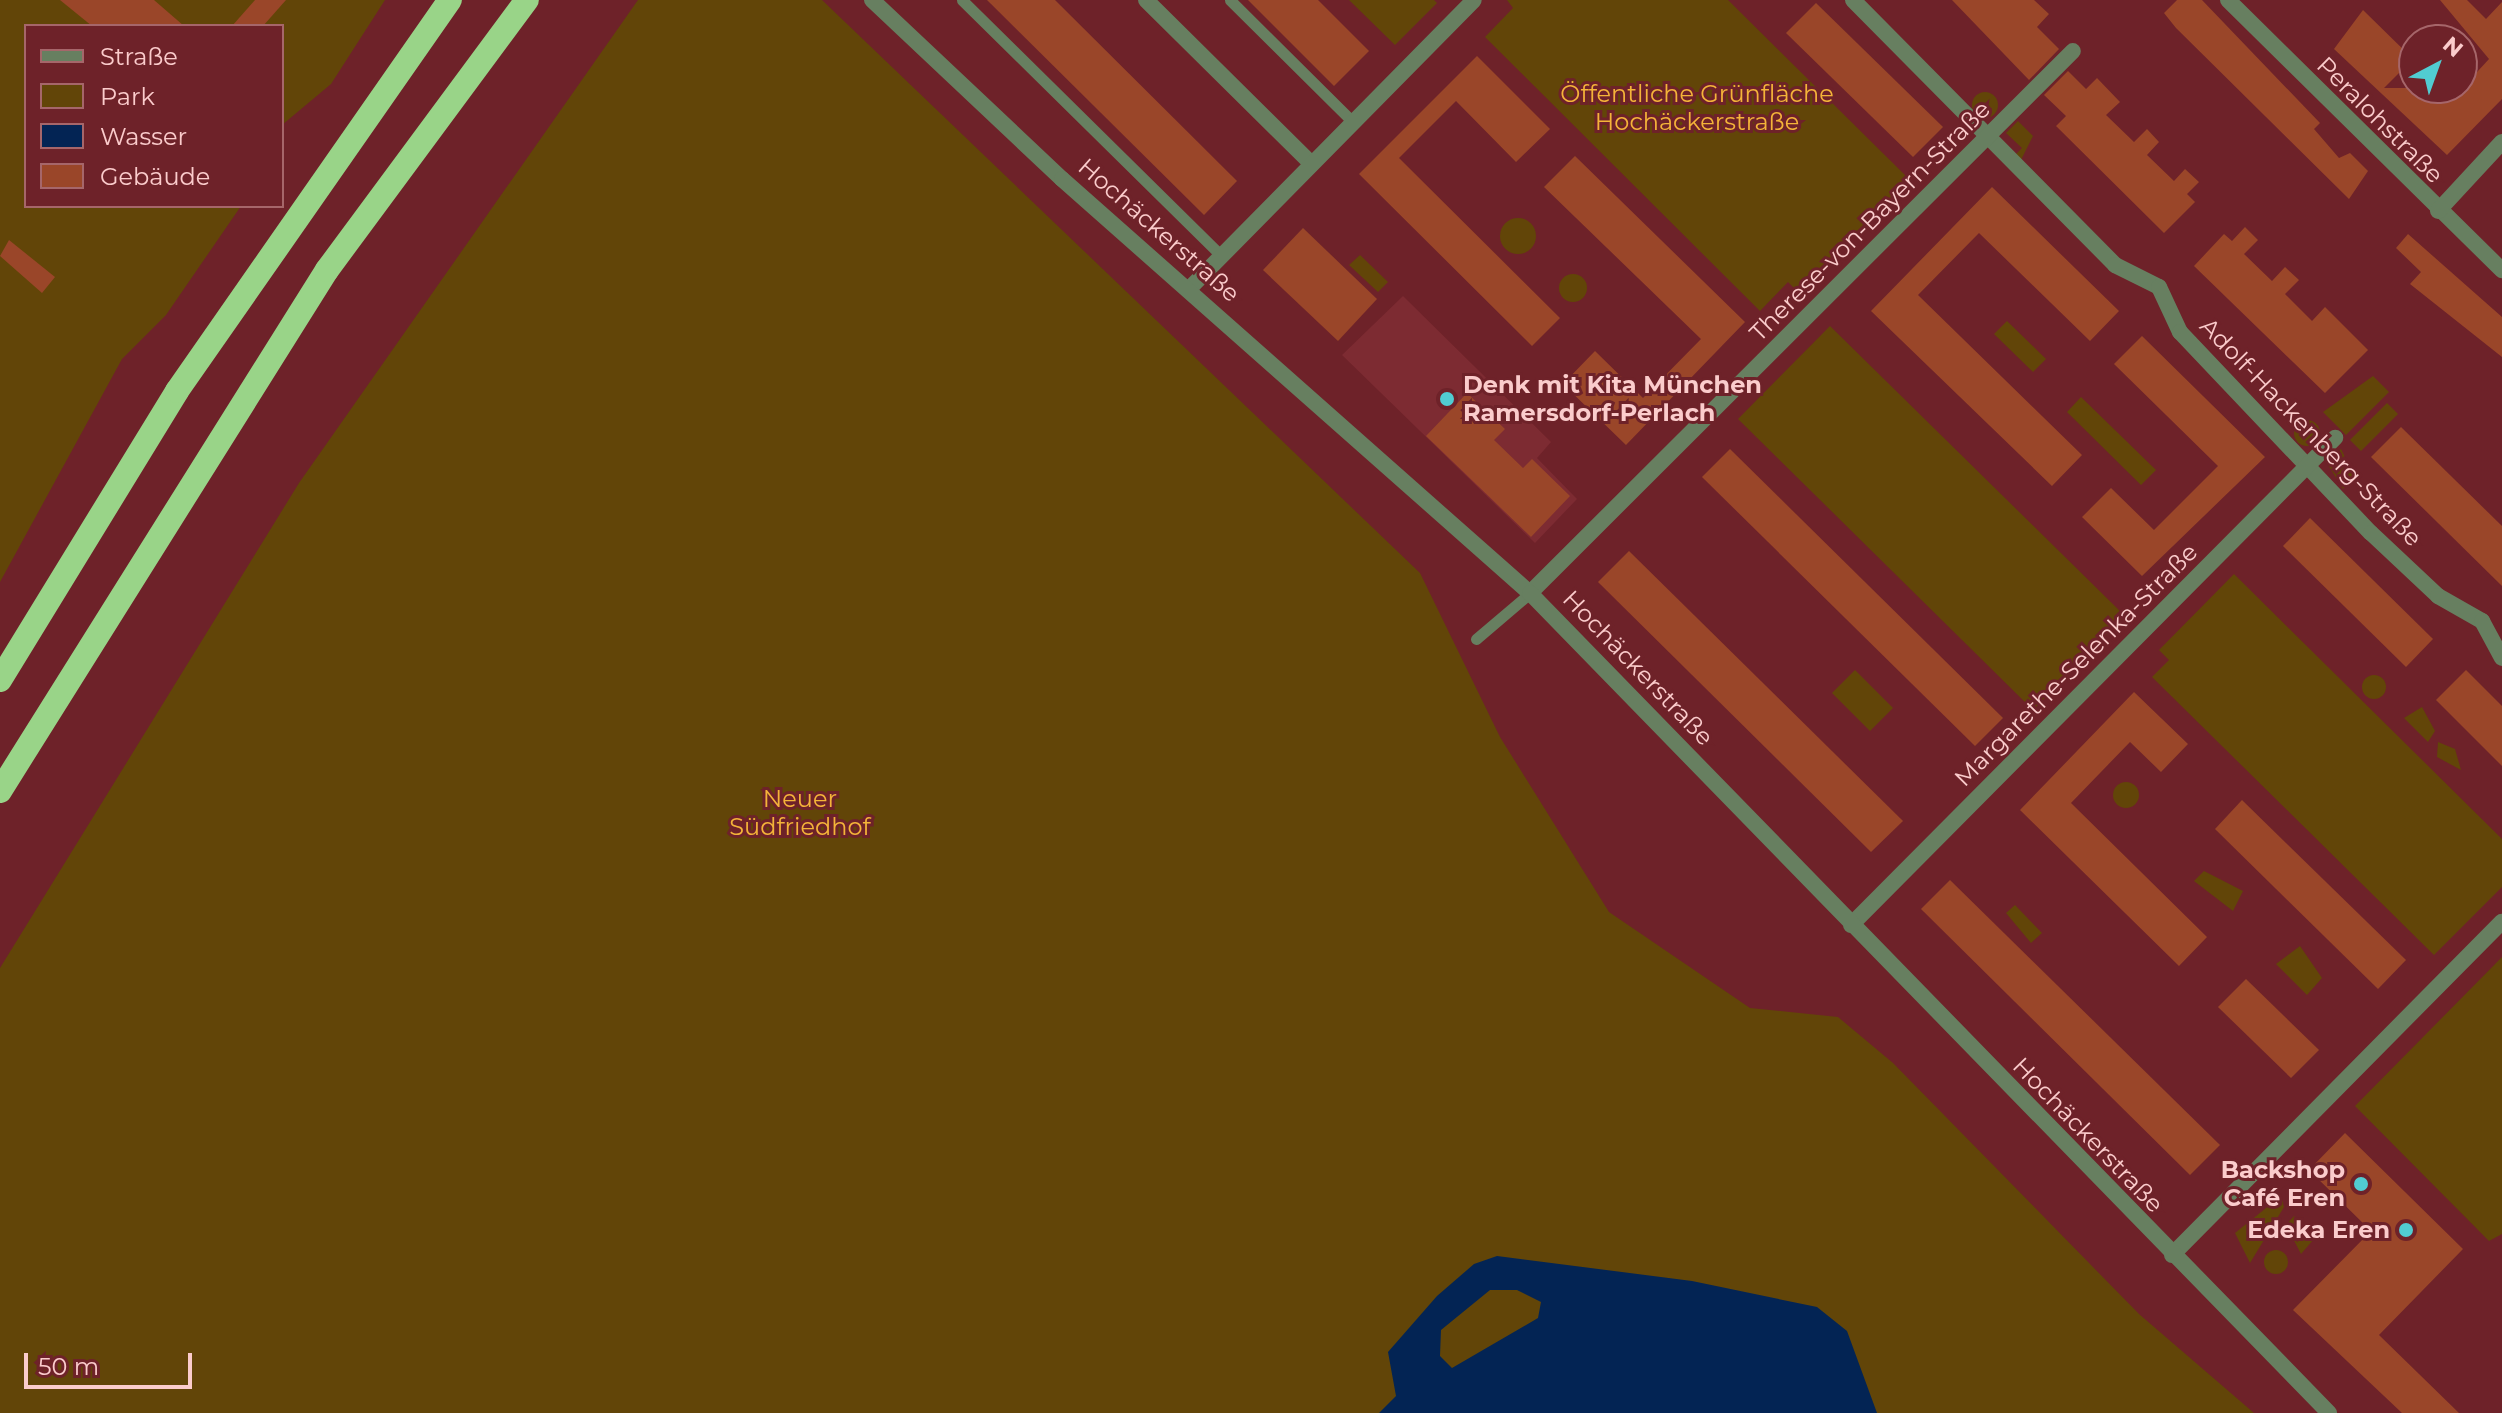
<!DOCTYPE html>
<meta charset="utf-8">
<style>
body{margin:0}
#map{position:relative;width:2502px;height:1413px;overflow:hidden;background:#6e2229;font-family:Montserrat,sans-serif}
div>[style]{position:absolute}
[style*='--x']{left:calc(var(--x)*1px);top:calc(var(--y)*1px);width:calc(var(--w)*1px);rotate:calc(var(--a)*1deg)}
.built>*{inset:0;background:#7d2b32}
.green>*{inset:0;background:#624508}
.round{border-radius:50%}
.water>*{inset:0;background:#032454}
.building>*{inset:0;background:#9a4629}
.service>*{height:11px;margin:-5.5px;padding:0 5.5px;transform-origin:5.5px;border-radius:5.5px;background:#677f60}
.minor>*{height:16px;margin:-8px;padding:0 8px;transform-origin:8px;border-radius:8px;background:#677f60}
.tertiary>*{height:16px;margin:-8px;padding:0 8px;transform-origin:8px;border-radius:8px;background:#677f60}
.motorway>*{height:24px;margin:-12px;padding:0 12px;transform-origin:12px;border-radius:12px;background:#99d488}
.dots>*{width:22px;height:22px;translate:-50% -50%;box-sizing:border-box;border:4px solid #6e2229;border-radius:50%}
span{translate:-50% -50%;white-space:nowrap;text-align:center;line-height:1.15;-webkit-text-stroke:6px #6e2229;paint-order:stroke}
.park-label{font-size:24px;color:#f4b439}
.street-label{font-size:24px;color:#fbcccc}
.poi-label{font-size:24px;color:#fbcccc;font-weight:700}
.left{translate:0 -50%;text-align:left}
.right{translate:-100% -50%;text-align:right}
.legend{position:absolute;left:24px;top:24px;width:260px;height:184px;box-sizing:border-box;background:#6e2229;border:2px solid #a6666a;margin:0;padding:10px 14px;list-style:none;font-size:24px;color:#fbcccc}
.legend li{display:flex;align-items:center;gap:16px;height:40px}
.legend b{width:40px;border:2px solid #a6666a}
.north{position:absolute;left:2398px;top:24px;width:80px;height:80px;box-sizing:border-box;background:#6e2229;border:2px solid #a6666a;border-radius:50%;rotate:41deg;font-size:22px;font-weight:700;line-height:32px;text-align:center;color:#fbcccc}
.north::after{content:'';display:block;margin:auto;width:28px;height:36px;background:#51ccd1;clip-path:polygon(50% 0,100% 100%,50% 72%,0 100%)}
.scale{position:absolute;left:24px;top:1353px;width:168px;height:36px;box-sizing:border-box;border:4px solid #fbcccc;border-top:0;padding-left:10px;font-size:24px;line-height:28px;white-space:nowrap;color:#fbcccc;-webkit-text-stroke:6px #6e2229;paint-order:stroke}
</style>
<div id="map">
<div class="built">
<i style="clip-path:polygon(1403px 296px,1551px 442px,1537px 458px,1577px 499px,1535px 543px,1342px 355px)"></i>
</div>
<div class="green">
<i style="clip-path:polygon(0 0,385px 0,331px 84px,282px 125px,282px 26px,26px 26px,26px 206px,241px 206px,166px 315px,122px 359px,0 582px)"></i>
<i style="clip-path:polygon(638px 0,822px 0,1420px 573px,1500px 737px,1609px 912px,1750px 1008px,1838px 1017px,1893px 1063px,2139px 1314px,2254px 1413px,0 1413px,0 968px,299px 483px)"></i>
<i style="clip-path:polygon(1349px 0,1434px 0,1437px 3px,1395px 45px)"></i>
<i style="clip-path:polygon(1507px 0,1728px 0,1909px 179px,1797px 291px,1788px 282px,1760px 311px,1485px 37px,1513px 8px)"></i>
<i class="round" style="left:1972px;top:92px;width:26px;height:26px"></i>
<i style="clip-path:polygon(2018px 121px,2033px 136px,2021px 160px,2016px 154px,2022px 148px,2006px 133px)"></i>
<i class="round" style="left:1500px;top:218px;width:36px;height:36px"></i>
<i style="clip-path:polygon(1360px 255px,1388px 282px,1378px 292px,1349px 265px)"></i>
<i class="round" style="left:1559px;top:274px;width:28px;height:28px"></i>
<i style="clip-path:polygon(2007px 321px,2046px 359px,2033px 372px,1994px 334px)"></i>
<i style="clip-path:polygon(1830px 326px,2125px 616px,2033px 710px,1738px 419px)"></i>
<i style="clip-path:polygon(2373px 376px,2389px 392px,2346px 435px,2323px 412px)"></i>
<i style="clip-path:polygon(2081px 397px,2156px 470px,2141px 485px,2067px 412px)"></i>
<i style="clip-path:polygon(2387px 403px,2398px 414px,2361px 451px,2350px 440px)"></i>
<i class="round" style="left:2294px;top:420px;width:26px;height:26px"></i>
<i style="clip-path:polygon(2341px 449px,2355px 477px,2343px 489px,2327px 463px)"></i>
<i style="clip-path:polygon(2234px 574px,2502px 839px,2502px 887px,2434px 955px,2152px 677px,2169px 660px,2159px 650px)"></i>
<i style="clip-path:polygon(1855px 670px,1893px 708px,1870px 731px,1832px 693px)"></i>
<i class="round" style="left:2362px;top:675px;width:24px;height:24px"></i>
<i style="clip-path:polygon(2422px 707px,2435px 731px,2428px 742px,2404px 718px)"></i>
<i style="clip-path:polygon(2438px 742px,2455px 749px,2461px 770px,2437px 757px)"></i>
<i class="round" style="left:2113px;top:782px;width:26px;height:26px"></i>
<i style="clip-path:polygon(2204px 871px,2243px 891px,2233px 911px,2194px 881px)"></i>
<i style="clip-path:polygon(2015px 905px,2042px 933px,2031px 943px,2006px 913px)"></i>
<i style="clip-path:polygon(2300px 946px,2322px 978px,2307px 995px,2276px 964px)"></i>
<i style="clip-path:polygon(2502px 957px,2502px 1234px,2489px 1241px,2355px 1106px)"></i>
<i style="clip-path:polygon(2281px 1196px,2284px 1207px,2250px 1263px,2235px 1233px)"></i>
<i style="clip-path:polygon(2294px 1216px,2314px 1239px,2301px 1254px,2286px 1225px)"></i>
<i class="round" style="left:2264px;top:1250px;width:24px;height:24px"></i>
</div>
<div class="water">
<i style="clip-path:polygon(evenodd,1497px 1256px,1692px 1281px,1817px 1307px,1847px 1331px,1877px 1413px,1379px 1413px,1396px 1396px,1388px 1352px,1437px 1296px,1474px 1264px,1497px 1256px,1490px 1290px,1517px 1290px,1541px 1302px,1538px 1318px,1452px 1368px,1440px 1356px,1441px 1330px,1490px 1290px)"></i>
</div>
<div class="building">
<i style="clip-path:polygon(60px 0,154px 0,184px 26px,92px 26px)"></i>
<i style="clip-path:polygon(255px 0,286px 0,263px 26px,232px 26px)"></i>
<i style="clip-path:polygon(987px 0,1055px 0,1237px 181px,1204px 215px)"></i>
<i style="clip-path:polygon(1248px 0,1318px 0,1369px 51px,1334px 86px)"></i>
<i style="clip-path:polygon(1952px 0,2034px 0,2049px 14px,2037px 27px,2059px 49px,2029px 80px)"></i>
<i style="clip-path:polygon(2177px 0,2202px 0,2320px 123px,2314px 129px,2339px 158px,2350px 153px,2368px 171px,2349px 199px,2176px 28px,2164px 13px)"></i>
<i style="clip-path:polygon(2440px 0,2467px 0,2486px 19px,2502px 2px,2502px 99px,2447px 155px,2334px 49px,2363px 10px,2413px 59px,2384px 88px,2445px 88px,2454px 97px,2489px 59px)"></i>
<i style="clip-path:polygon(1816px 3px,1943px 127px,1913px 157px,1786px 33px)"></i>
<i style="clip-path:polygon(1477px 56px,1550px 129px,1516px 162px,1456px 101px,1399px 158px,1560px 318px,1532px 346px,1359px 174px)"></i>
<i style="clip-path:polygon(2068px 71px,2086px 89px,2097px 78px,2120px 102px,2106px 115px,2134px 142px,2147px 129px,2159px 142px,2147px 155px,2174px 181px,2185px 169px,2199px 182px,2187px 194px,2195px 202px,2164px 233px,2056px 126px,2066px 116px,2044px 95px)"></i>
<i style="clip-path:polygon(1575px 156px,1745px 322px,1626px 445px,1563px 384px,1595px 351px,1643px 398px,1701px 339px,1544px 187px)"></i>
<i style="clip-path:polygon(1992px 187px,2119px 311px,2090px 341px,1979px 233px,1918px 295px,2082px 455px,2052px 486px,1871px 311px)"></i>
<i style="clip-path:polygon(2245px 227px,2258px 240px,2244px 254px,2272px 281px,2285px 267px,2299px 280px,2285px 294px,2312px 321px,2325px 307px,2368px 350px,2325px 393px,2194px 266px,2224px 234px,2232px 241px)"></i>
<i style="clip-path:polygon(1303px 228px,1377px 299px,1338px 341px,1263px 270px)"></i>
<i style="clip-path:polygon(2408px 234px,2502px 317px,2502px 357px,2410px 284px,2421px 272px,2396px 248px)"></i>
<i style="clip-path:polygon(9px 240px,55px 277px,42px 293px,0 256px)"></i>
<i style="clip-path:polygon(2142px 336px,2265px 457px,2142px 576px,2082px 517px,2111px 488px,2154px 530px,2218px 466px,2114px 364px)"></i>
<i style="clip-path:polygon(1467px 393px,1505px 429px,1494px 440px,1523px 468px,1532px 459px,1570px 496px,1531px 537px,1426px 436px)"></i>
<i style="clip-path:polygon(2401px 427px,2502px 526px,2502px 586px,2371px 457px)"></i>
<i style="clip-path:polygon(1730px 449px,2003px 718px,1975px 746px,1702px 477px)"></i>
<i style="clip-path:polygon(2310px 518px,2433px 639px,2406px 667px,2283px 546px)"></i>
<i style="clip-path:polygon(1629px 551px,1903px 821px,1871px 852px,1598px 582px)"></i>
<i style="clip-path:polygon(2466px 670px,2502px 706px,2502px 766px,2436px 700px)"></i>
<i style="clip-path:polygon(2134px 692px,2188px 744px,2161px 772px,2130px 742px,2071px 803px,2207px 937px,2179px 966px,2020px 810px)"></i>
<i style="clip-path:polygon(2242px 800px,2406px 960px,2378px 989px,2215px 829px)"></i>
<i style="clip-path:polygon(1950px 880px,2220px 1145px,2190px 1175px,1921px 909px)"></i>
<i style="clip-path:polygon(2246px 979px,2319px 1050px,2291px 1078px,2218px 1007px)"></i>
<i style="clip-path:polygon(2345px 1133px,2463px 1249px,2379px 1335px,2459px 1413px,2402px 1413px,2293px 1310px,2371px 1231px,2309px 1170px)"></i>
</div>
<div class="service">
<i style="--x:962;--y:0;--w:363;--a:44.6"></i>
<i style="--x:1230;--y:0;--w:173;--a:44.8"></i>
<i style="--x:1476;--y:639;--w:71;--a:-40.4"></i>
</div>
<div class="minor">
<i style="--x:1146;--y:0;--w:233;--a:44.7"></i>
<i style="--x:1853;--y:0;--w:373;--a:45.3"></i>
<i style="--x:2115;--y:265;--w:49;--a:26.6"></i>
<i style="--x:2159;--y:287;--w:50;--a:65"></i>
<i style="--x:2180;--y:332;--w:277;--a:46.5"></i>
<i style="--x:2371;--y:533;--w:92;--a:43.2"></i>
<i style="--x:2438;--y:596;--w:51;--a:29.6"></i>
<i style="--x:2482;--y:621;--w:42;--a:61.6"></i>
<i style="--x:2228;--y:0;--w:385;--a:44.6"></i>
<i style="--x:2438;--y:211;--w:94;--a:-47.2"></i>
<i style="--x:1190;--y:288;--w:404;--a:-45.4"></i>
<i style="--x:1530;--y:593;--w:767;--a:-44.95"></i>
<i style="--x:1851;--y:925;--w:687;--a:-45.18"></i>
<i style="--x:2172;--y:1255;--w:469;--a:-45.3"></i>
</div>
<div class="tertiary">
<i style="--x:872;--y:0;--w:261;--a:43.3"></i>
<i style="--x:1062;--y:179;--w:625;--a:41.5"></i>
<i style="--x:1530;--y:593;--w:1145;--a:45.74"></i>
</div>
<div class="motorway">
<i style="--x:0;--y:680;--w:339;--a:-58.5"></i>
<i style="--x:177;--y:391;--w:477;--a:-55.1"></i>
<i style="--x:0;--y:791;--w:615;--a:-57.89"></i>
<i style="--x:327;--y:270;--w:336;--a:-53.5"></i>
</div>
<div class="dots">
<i style="left:1447px;top:399px;background:#51ccd1"></i>
<i style="left:2361px;top:1184px;background:#51ccd1"></i>
<i style="left:2406px;top:1230px;background:#51ccd1"></i>
</div>
<div class="park-label">
<span style="left:1697px;top:108px">Öffentliche Grünfläche<br>Hochäckerstraße</span>
<span style="left:800px;top:813px">Neuer<br>Südfriedhof</span>
</div>
<div class="street-label">
<span style="left:2380px;top:120px;rotate:45deg">Peralohstraße</span>
<span style="left:1870px;top:221px;rotate:-45deg">Therese-von-Bayern-Straße</span>
<span style="left:1159px;top:230px;rotate:41deg">Hochäckerstraße</span>
<span style="left:2311px;top:432px;rotate:46deg">Adolf-Hackenberg-Straße</span>
<span style="left:2076px;top:665px;rotate:-45deg">Margarethe-Selenka-Straße</span>
<span style="left:1638px;top:668px;rotate:46deg">Hochäckerstraße</span>
<span style="left:2088px;top:1135px;rotate:46deg">Hochäckerstraße</span>
</div>
<div class="poi-label">
<span class="left" style="left:1463px;top:399px">Denk mit Kita München<br>Ramersdorf-Perlach</span>
<span class="right" style="left:2345px;top:1184px">Backshop<br>Café Eren</span>
<span class="right" style="left:2390px;top:1230px">Edeka Eren</span>
</div>
<ul class="legend">
<li><b style="height:10px;background:#677f60"></b>Straße</li>
<li><b style="height:22px;background:#624508"></b>Park</li>
<li><b style="height:22px;background:#032454"></b>Wasser</li>
<li><b style="height:22px;background:#9a4629"></b>Gebäude</li>
</ul>
<div class="north">N</div>
<div class="scale">50 m</div>
</div>
